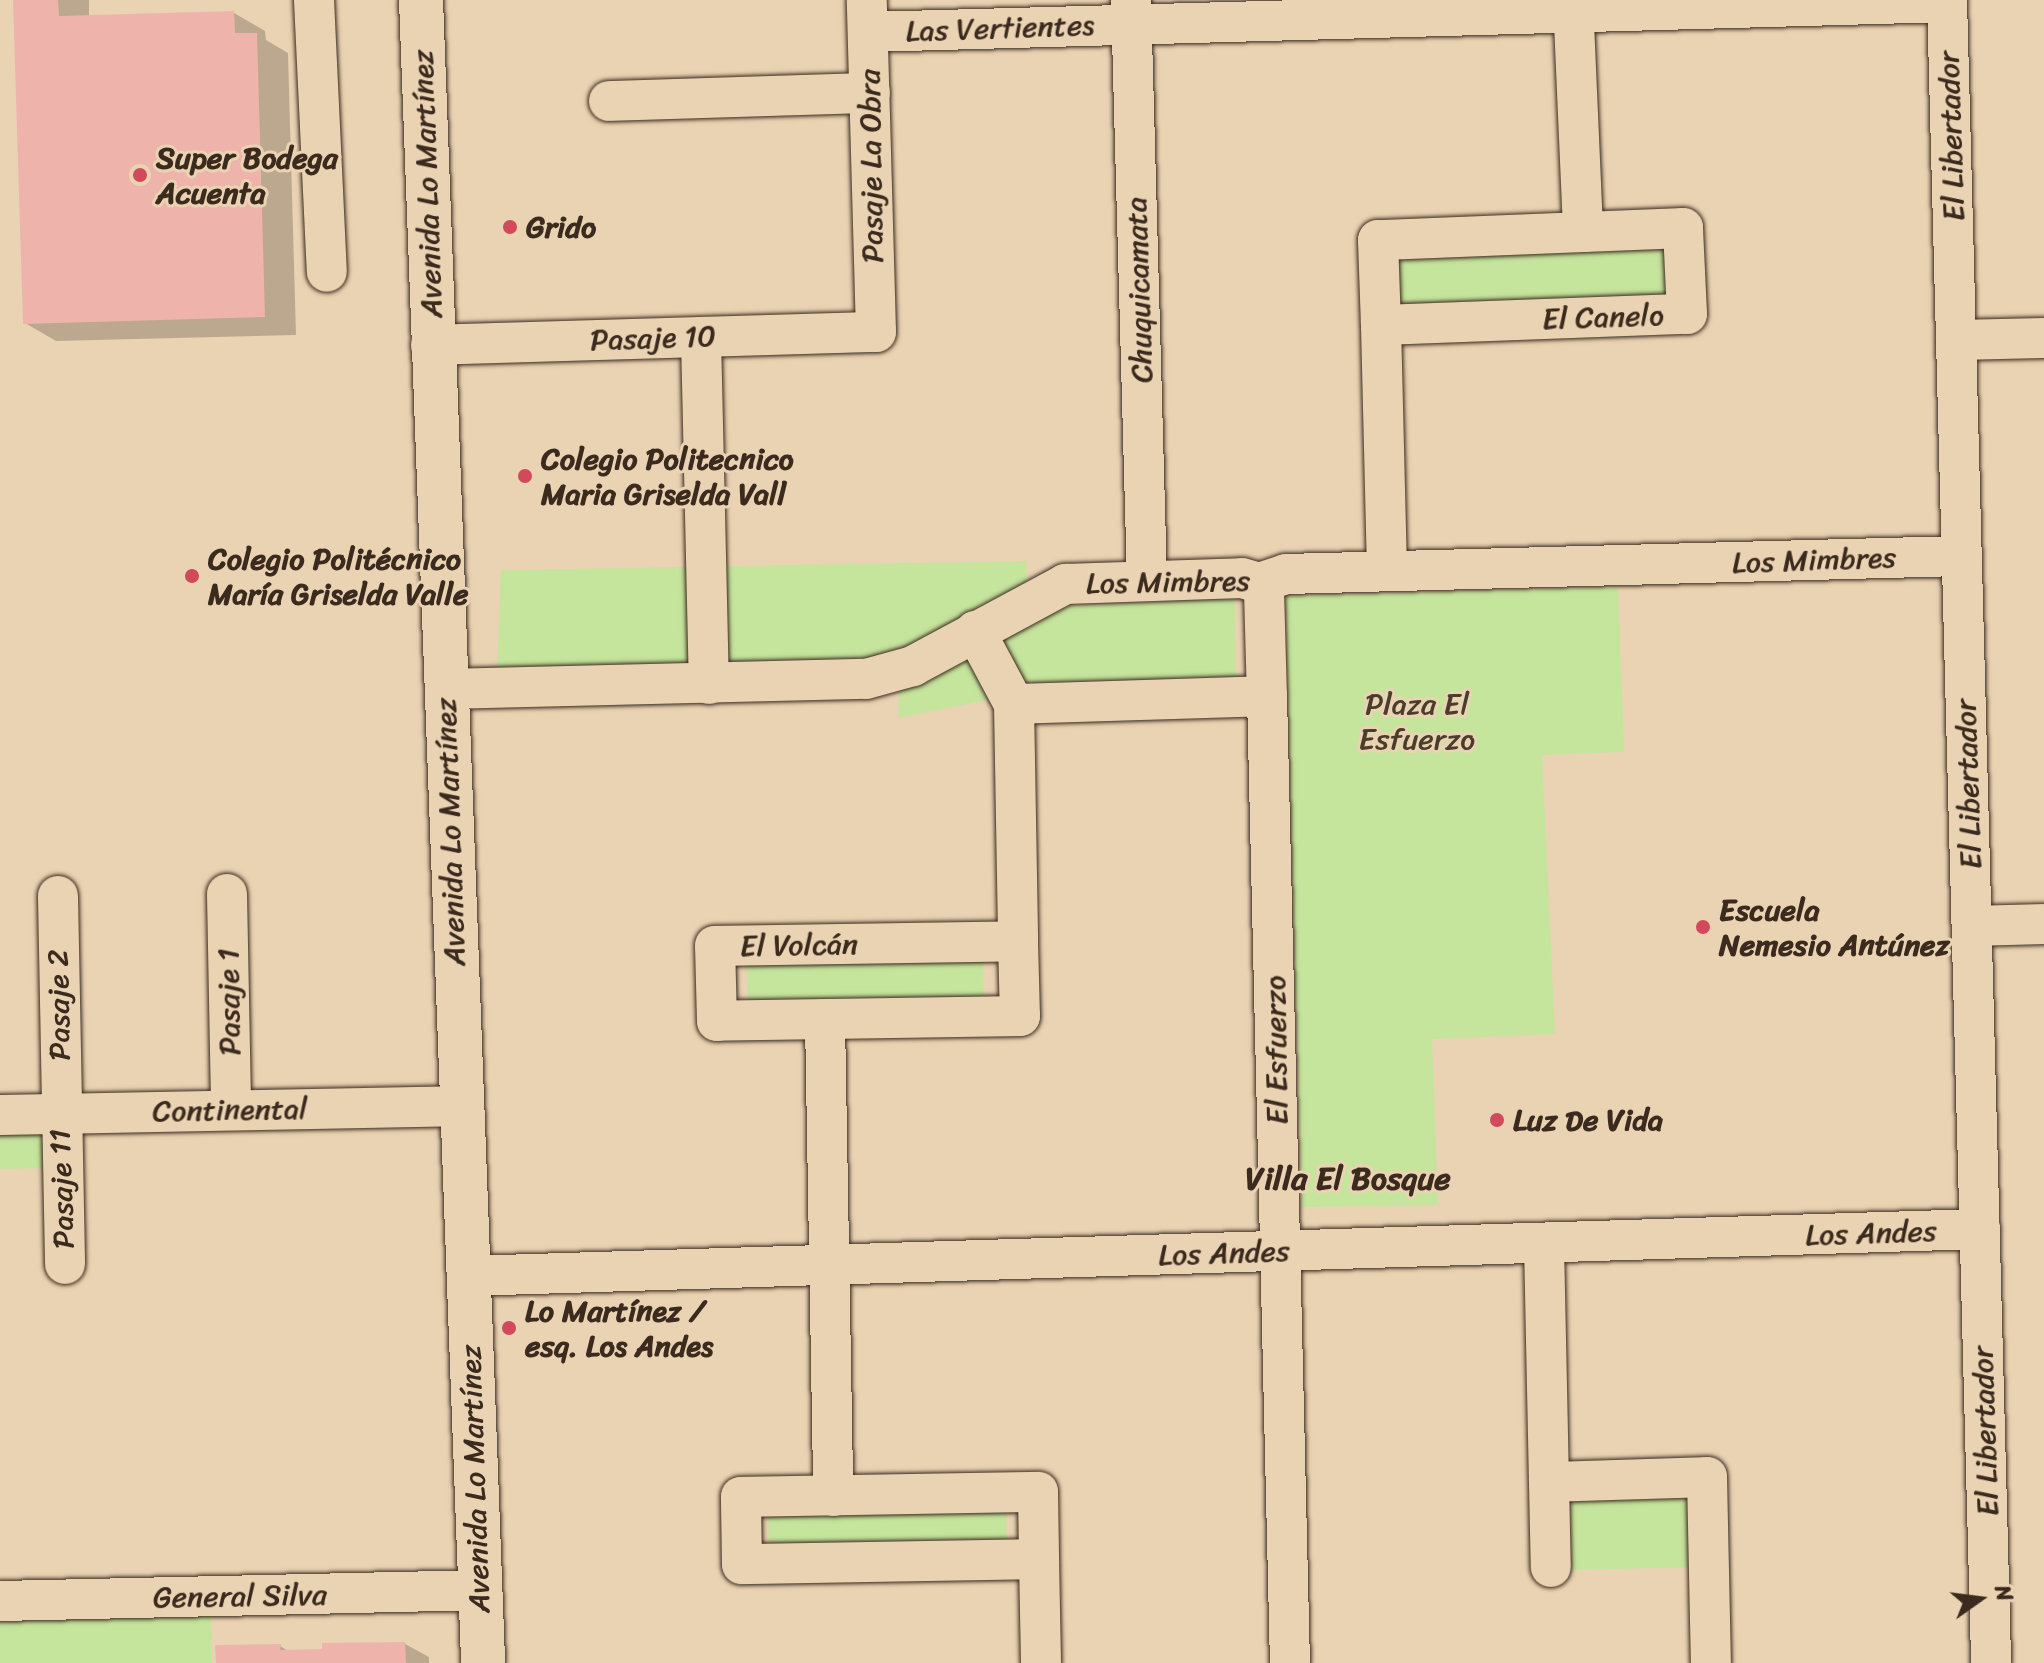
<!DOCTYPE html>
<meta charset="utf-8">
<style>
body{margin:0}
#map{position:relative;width:2044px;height:1663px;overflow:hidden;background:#ead3b3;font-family:Sriracha,sans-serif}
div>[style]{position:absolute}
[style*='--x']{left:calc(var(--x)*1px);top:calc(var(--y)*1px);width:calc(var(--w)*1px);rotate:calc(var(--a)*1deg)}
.green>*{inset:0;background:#c5e49c}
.shadow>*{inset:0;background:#0003}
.building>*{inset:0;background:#eeb4ab}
.roads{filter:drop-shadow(0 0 2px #3b2a1e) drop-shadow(0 0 2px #3b2a1e)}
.minor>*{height:40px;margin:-20px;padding:0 20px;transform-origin:20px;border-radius:20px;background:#ead3b3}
.major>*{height:44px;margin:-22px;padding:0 22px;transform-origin:22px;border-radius:22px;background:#ead3b3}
.dots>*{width:22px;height:22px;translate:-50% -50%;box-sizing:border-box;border:4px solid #ead3b3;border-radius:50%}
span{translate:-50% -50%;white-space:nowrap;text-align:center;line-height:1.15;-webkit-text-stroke:6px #ead3b3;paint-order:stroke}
.street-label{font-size:30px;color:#3b2a1e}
.poi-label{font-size:30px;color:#3b2a1e;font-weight:700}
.left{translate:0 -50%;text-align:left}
.park-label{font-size:30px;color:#493d2b}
.neighbourhood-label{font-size:32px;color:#3b2a1e;font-weight:700}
.north{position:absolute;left:1940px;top:1559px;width:80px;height:80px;-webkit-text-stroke:6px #ead3b3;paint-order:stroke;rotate:76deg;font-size:22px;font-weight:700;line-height:32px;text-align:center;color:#3b2a1e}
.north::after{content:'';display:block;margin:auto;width:28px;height:36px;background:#3b2a1e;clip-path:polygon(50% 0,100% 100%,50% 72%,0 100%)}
</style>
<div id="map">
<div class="green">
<i style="clip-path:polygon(1683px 228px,1687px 314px,1381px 325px,1378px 240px)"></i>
<i style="clip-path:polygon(1027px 561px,1026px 582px,1008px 601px,971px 625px,867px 658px,497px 671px,501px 570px)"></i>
<i style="clip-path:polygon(1618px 587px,1624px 752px,1542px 755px,1555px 1034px,1432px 1039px,1438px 1205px,1302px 1207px,1285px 596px)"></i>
<i style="clip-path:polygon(1235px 598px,1236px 686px,1022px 693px,898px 718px,899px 691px,1055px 607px)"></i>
<i style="clip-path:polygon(983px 952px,984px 1010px,748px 1013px,747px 956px)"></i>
<i style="clip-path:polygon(46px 1125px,48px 1168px,0 1169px,0 1126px)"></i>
<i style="clip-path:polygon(1696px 1487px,1697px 1567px,1571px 1570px,1571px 1488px)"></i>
<i style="clip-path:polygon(1006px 1498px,1007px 1551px,769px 1556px,768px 1502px)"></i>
<i style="clip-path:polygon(211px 1611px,212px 1663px,0 1663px,0 1613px)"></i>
</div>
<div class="shadow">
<i style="clip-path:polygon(15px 0,89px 0,89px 17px,234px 13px,265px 31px,266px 40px,288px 53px,296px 335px,56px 341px,25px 323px)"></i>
<i style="clip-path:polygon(405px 1644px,429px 1657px,429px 1663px,218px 1663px,280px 1646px,290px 1652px)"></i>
</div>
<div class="building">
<i style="clip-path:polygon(13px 0,58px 0,59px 16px,234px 11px,235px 33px,257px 33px,265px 317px,23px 324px)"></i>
<i style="clip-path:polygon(405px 1642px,406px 1663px,216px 1663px,215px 1645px,281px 1644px,280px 1650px,322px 1649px,322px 1643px)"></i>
</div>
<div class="roads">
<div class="minor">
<i style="--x:314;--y:0;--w:272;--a:87.3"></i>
<i style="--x:1131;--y:0;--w:580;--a:88.42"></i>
<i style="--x:1573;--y:0;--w:232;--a:87.5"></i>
<i style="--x:1947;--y:0;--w:1664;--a:88.48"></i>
<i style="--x:868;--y:32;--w:1079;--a:-1.59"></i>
<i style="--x:609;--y:101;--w:261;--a:-1.8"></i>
<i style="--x:1381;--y:325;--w:306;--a:-2.1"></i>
<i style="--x:1687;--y:314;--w:86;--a:-92.7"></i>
<i style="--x:1683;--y:228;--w:305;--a:177.7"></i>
<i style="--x:1378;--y:240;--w:85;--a:88"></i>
<i style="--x:1381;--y:325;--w:246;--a:88.6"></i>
<i style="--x:701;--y:337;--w:347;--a:88.7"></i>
<i style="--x:1956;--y:340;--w:88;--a:-1.3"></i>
<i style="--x:431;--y:345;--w:445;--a:-1.7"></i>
<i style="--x:876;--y:332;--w:332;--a:-91.6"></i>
<i style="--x:1259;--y:583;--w:9;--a:58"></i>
<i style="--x:1264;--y:591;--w:105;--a:88.4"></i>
<i style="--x:1267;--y:696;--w:967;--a:88.64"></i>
<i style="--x:1259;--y:583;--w:28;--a:-18"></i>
<i style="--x:1286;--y:574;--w:676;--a:-1.53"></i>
<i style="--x:975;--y:631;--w:83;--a:61.9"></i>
<i style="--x:1014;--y:704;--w:237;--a:89"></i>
<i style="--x:445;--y:689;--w:421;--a:-1.4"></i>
<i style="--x:866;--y:679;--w:49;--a:-15.5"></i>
<i style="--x:913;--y:666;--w:173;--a:-28.3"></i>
<i style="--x:1065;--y:584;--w:177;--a:-1.9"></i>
<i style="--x:1242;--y:578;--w:18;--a:16"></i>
<i style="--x:1014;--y:704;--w:253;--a:-1.8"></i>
<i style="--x:227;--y:894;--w:216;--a:88.9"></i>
<i style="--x:58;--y:896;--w:368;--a:88.9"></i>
<i style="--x:1972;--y:926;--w:72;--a:-1.6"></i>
<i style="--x:1018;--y:941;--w:75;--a:88.5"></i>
<i style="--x:1020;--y:1016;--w:303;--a:179.1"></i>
<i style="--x:717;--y:1021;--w:75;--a:-91.5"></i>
<i style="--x:715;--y:946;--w:303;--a:-0.9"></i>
<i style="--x:825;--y:1019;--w:477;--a:89"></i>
<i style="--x:0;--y:1115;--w:461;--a:-1.1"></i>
<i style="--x:1544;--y:1244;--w:323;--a:88.8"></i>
<i style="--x:468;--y:1276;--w:1513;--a:-1.78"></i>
<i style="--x:1549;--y:1482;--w:158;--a:-1.8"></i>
<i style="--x:1707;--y:1477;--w:186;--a:88.8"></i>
<i style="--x:1038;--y:1492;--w:67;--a:89.1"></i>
<i style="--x:1039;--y:1559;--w:297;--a:179"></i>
<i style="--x:742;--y:1564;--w:67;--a:-90.9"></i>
<i style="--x:741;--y:1497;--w:297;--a:-1"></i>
<i style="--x:1039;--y:1559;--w:104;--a:88.9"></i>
<i style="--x:0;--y:1601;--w:480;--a:-1.3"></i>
</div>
<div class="major">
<i style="--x:421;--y:0;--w:1664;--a:87.86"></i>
</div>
</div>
<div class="dots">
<i style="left:140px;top:175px;background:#d1495b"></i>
<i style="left:510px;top:227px;background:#d1495b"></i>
<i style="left:525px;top:476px;background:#d1495b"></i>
<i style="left:192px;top:576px;background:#d1495b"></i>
<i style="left:1703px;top:927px;background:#d1495b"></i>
<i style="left:1497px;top:1120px;background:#d1495b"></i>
<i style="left:509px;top:1328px;background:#d1495b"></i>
</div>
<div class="street-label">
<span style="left:1000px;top:28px;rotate:-2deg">Las Vertientes</span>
<span style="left:1951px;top:136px;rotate:-92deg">El Libertador</span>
<span style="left:871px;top:166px;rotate:-91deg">Pasaje La Obra</span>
<span style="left:427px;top:184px;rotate:-92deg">Avenida Lo Martínez</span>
<span style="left:1139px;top:290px;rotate:-92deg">Chuquicamata</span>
<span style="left:1603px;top:317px;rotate:-2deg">El Canelo</span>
<span style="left:653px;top:338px;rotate:-2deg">Pasaje 10</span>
<span style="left:1814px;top:560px;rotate:-2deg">Los Mimbres</span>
<span style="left:1168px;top:582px;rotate:-1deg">Los Mimbres</span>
<span style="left:1968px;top:784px;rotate:-92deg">El Libertador</span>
<span style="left:450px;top:832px;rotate:-92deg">Avenida Lo Martínez</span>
<span style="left:799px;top:945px;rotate:-1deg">El Volcán</span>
<span style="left:229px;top:1002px;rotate:-91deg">Pasaje 1</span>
<span style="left:59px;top:1005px;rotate:-91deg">Pasaje 2</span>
<span style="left:1276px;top:1050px;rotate:-91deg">El Esfuerzo</span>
<span style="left:230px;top:1110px;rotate:-1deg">Continental</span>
<span style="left:62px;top:1189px;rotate:-92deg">Pasaje 11</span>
<span style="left:1871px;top:1233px;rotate:-2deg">Los Andes</span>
<span style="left:1224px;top:1253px;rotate:-2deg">Los Andes</span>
<span style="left:1985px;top:1431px;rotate:-92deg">El Libertador</span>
<span style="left:475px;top:1479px;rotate:-92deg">Avenida Lo Martínez</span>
<span style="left:240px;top:1596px;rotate:-1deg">General Silva</span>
</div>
<div class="poi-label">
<span class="left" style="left:156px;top:175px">Super Bodega<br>Acuenta</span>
<span class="left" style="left:526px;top:227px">Grido</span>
<span class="left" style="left:541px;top:476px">Colegio Politecnico<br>Maria Griselda Vall</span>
<span class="left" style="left:208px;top:576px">Colegio Politécnico<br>María Griselda Valle</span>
<span class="left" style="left:1719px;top:927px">Escuela<br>Nemesio Antúnez</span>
<span class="left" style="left:1513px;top:1120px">Luz De Vida</span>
<span class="left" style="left:525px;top:1328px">Lo Martínez /<br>esq. Los Andes</span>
</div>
<div class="park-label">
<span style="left:1417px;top:721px">Plaza El<br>Esfuerzo</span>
</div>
<div class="neighbourhood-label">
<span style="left:1348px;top:1179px">Villa El Bosque</span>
</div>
<div class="north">N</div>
</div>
